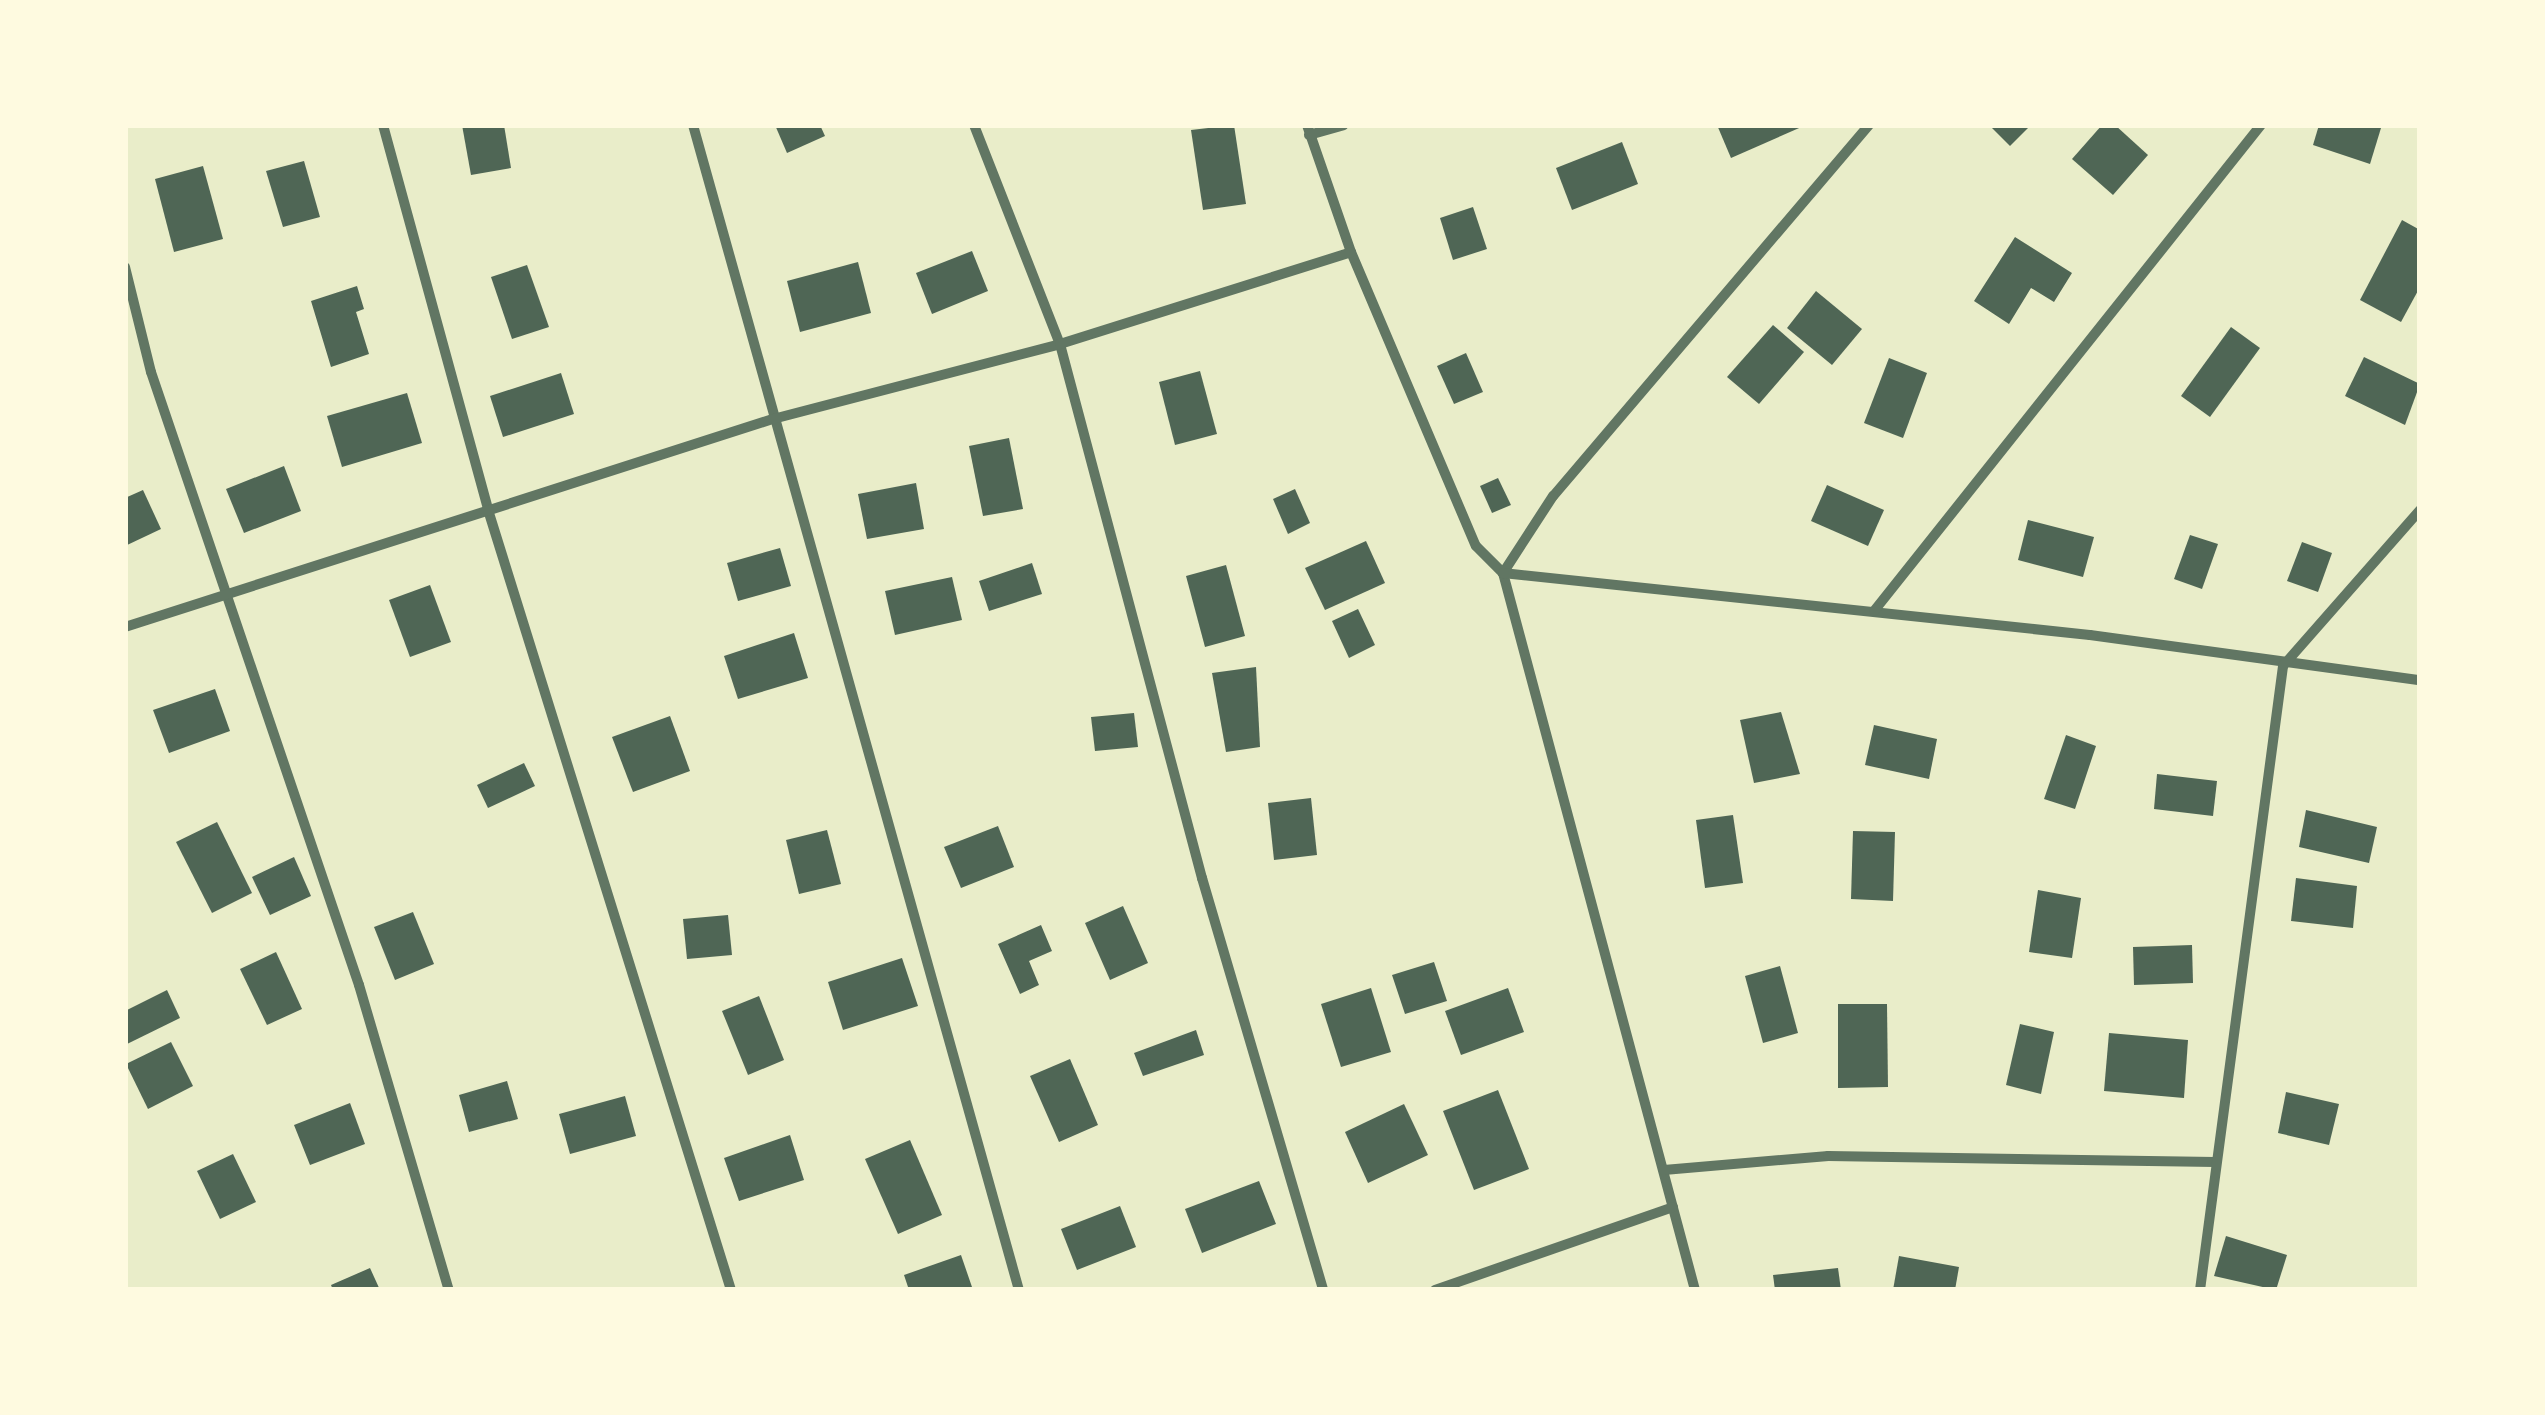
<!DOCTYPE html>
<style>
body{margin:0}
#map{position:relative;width:2545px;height:1415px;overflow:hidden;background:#e9edc9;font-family:"Work Sans",sans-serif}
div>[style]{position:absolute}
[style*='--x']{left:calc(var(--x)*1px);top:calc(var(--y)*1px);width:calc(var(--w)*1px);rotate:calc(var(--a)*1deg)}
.building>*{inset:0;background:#4f6655}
.minor>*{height:10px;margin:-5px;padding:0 5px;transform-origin:5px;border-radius:5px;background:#617663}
span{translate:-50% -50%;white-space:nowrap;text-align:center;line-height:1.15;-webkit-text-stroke:9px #fefae0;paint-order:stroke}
.frame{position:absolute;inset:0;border:128px solid #fefae0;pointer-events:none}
</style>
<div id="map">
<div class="building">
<i style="clip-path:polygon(462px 125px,504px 125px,511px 168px,471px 175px)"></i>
<i style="clip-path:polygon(775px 125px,820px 125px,825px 136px,787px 153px)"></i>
<i style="clip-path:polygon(1234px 125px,1246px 204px,1203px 210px,1191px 130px)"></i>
<i style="clip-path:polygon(1717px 125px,1806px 125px,1731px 158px)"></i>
<i style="clip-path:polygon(1989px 125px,2031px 125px,2010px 146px)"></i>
<i style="clip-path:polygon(2102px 125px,2115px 125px,2148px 155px,2113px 195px,2072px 159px)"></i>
<i style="clip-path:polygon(2319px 125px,2381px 128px,2370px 164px,2313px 145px)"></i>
<i style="clip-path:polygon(1622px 142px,1638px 184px,1572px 210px,1556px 168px)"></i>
<i style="clip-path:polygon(304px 161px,320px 217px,283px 227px,266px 171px)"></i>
<i style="clip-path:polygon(203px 166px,223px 239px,174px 252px,155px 179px)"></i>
<i style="clip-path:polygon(1473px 207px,1487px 249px,1453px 260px,1440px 218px)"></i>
<i style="clip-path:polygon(2402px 220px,2420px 230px,2420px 287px,2401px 322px,2360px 300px)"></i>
<i style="clip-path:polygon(2015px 237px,2072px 273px,2054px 302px,2031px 288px,2009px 324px,1974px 301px)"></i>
<i style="clip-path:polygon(972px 251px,988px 291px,932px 314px,916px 273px)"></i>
<i style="clip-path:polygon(858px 262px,871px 313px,800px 332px,787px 281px)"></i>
<i style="clip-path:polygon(527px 265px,549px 327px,512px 339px,491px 277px)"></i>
<i style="clip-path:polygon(357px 286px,364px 309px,356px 312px,369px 354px,331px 367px,311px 301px)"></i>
<i style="clip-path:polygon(1816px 291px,1862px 329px,1832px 365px,1787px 328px)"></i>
<i style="clip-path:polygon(1773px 325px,1804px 352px,1759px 404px,1727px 377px)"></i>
<i style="clip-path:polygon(2231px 327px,2260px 348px,2210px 417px,2181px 396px)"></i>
<i style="clip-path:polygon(1466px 353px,1483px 392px,1454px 404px,1437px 366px)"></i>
<i style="clip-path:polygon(2364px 357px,2420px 384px,2405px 425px,2345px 396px)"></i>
<i style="clip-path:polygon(1889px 358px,1927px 373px,1903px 438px,1864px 423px)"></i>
<i style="clip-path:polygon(1200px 371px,1217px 434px,1175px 445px,1159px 382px)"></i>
<i style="clip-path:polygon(561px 373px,574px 414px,503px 437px,490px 396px)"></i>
<i style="clip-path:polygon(407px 393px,422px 443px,342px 467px,327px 416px)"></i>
<i style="clip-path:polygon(1009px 438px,1023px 509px,983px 516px,969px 446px)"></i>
<i style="clip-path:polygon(284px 466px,301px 511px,244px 533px,226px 489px)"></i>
<i style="clip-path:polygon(1498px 478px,1511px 505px,1492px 513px,1480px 486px)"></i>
<i style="clip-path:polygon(916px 483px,924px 529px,867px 539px,858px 494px)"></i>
<i style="clip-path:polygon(1827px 485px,1884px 510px,1868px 546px,1811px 521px)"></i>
<i style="clip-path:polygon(1295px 489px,1310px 523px,1288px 534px,1273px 499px)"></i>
<i style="clip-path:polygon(143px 490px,161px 529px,125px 546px,125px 498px)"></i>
<i style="clip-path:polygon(2028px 520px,2094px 537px,2083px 577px,2018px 560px)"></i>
<i style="clip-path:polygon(2190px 535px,2218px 544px,2202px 589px,2174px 579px)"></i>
<i style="clip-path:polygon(1366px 541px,1385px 583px,1325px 610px,1305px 568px)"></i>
<i style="clip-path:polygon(2302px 542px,2332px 553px,2318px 592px,2287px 581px)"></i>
<i style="clip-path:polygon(780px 548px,791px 586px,738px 601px,727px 563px)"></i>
<i style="clip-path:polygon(1032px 563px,1042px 594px,989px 611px,979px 581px)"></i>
<i style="clip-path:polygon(1226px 565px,1245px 636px,1205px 647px,1186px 576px)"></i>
<i style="clip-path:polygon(952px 577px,962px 620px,895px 635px,885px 591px)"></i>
<i style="clip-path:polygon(430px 585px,451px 642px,410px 657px,389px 600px)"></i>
<i style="clip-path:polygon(1358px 609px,1375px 645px,1349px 658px,1332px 621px)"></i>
<i style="clip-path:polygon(794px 633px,808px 678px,738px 699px,724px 656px)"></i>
<i style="clip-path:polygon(1256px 667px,1260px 747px,1226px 752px,1212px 673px)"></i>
<i style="clip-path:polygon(215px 689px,230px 731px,169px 753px,153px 710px)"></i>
<i style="clip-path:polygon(1781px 712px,1800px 774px,1754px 783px,1740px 720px)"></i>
<i style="clip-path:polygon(1134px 713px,1138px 747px,1095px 751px,1091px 717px)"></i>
<i style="clip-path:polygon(670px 716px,690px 771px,633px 792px,612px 737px)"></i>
<i style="clip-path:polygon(1874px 725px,1937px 739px,1929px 779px,1865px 765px)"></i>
<i style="clip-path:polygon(2066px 735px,2096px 746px,2075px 809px,2044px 799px)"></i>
<i style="clip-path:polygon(524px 763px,535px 786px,488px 808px,477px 785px)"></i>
<i style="clip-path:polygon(2157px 774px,2217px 781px,2213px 816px,2154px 809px)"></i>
<i style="clip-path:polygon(1311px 798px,1317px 855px,1274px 860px,1268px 803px)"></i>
<i style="clip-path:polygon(2306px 810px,2377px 827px,2369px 863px,2299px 847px)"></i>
<i style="clip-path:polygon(1733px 815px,1743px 883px,1705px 888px,1696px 820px)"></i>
<i style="clip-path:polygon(217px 822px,252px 893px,212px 913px,176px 842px)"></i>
<i style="clip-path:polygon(998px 826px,1014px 867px,961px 888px,944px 847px)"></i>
<i style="clip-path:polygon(827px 830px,841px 884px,799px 894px,786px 840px)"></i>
<i style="clip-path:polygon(1853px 831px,1895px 832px,1893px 901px,1851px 899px)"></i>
<i style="clip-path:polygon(294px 857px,311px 896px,270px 915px,252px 877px)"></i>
<i style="clip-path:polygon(2296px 878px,2357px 886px,2353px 928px,2291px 921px)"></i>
<i style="clip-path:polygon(2038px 890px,2081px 898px,2072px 958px,2029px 952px)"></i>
<i style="clip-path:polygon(1123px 906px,1148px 963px,1110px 980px,1085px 923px)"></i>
<i style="clip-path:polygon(413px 912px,434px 964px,395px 980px,374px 927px)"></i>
<i style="clip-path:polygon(728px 915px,732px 955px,687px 959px,683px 919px)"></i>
<i style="clip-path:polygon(1041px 925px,1052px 951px,1029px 961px,1039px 985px,1020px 994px,998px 944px)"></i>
<i style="clip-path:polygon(2192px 945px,2193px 983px,2134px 985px,2133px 947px)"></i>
<i style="clip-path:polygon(276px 952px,302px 1009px,267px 1025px,240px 969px)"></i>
<i style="clip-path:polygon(902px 958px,918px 1006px,843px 1030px,828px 982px)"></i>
<i style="clip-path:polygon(1434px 962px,1447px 1001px,1405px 1014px,1392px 975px)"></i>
<i style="clip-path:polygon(1780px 966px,1798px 1033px,1763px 1043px,1745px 976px)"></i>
<i style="clip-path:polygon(1371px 988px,1391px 1052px,1341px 1067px,1321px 1004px)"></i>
<i style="clip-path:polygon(1508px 988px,1524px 1032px,1461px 1055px,1445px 1011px)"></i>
<i style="clip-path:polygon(167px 990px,180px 1018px,125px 1045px,125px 1011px)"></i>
<i style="clip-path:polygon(759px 996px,784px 1060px,748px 1075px,722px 1011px)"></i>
<i style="clip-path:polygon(1838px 1004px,1887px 1004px,1888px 1087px,1838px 1088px)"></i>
<i style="clip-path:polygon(2020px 1024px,2054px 1032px,2041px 1094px,2006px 1085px)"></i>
<i style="clip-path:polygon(1196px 1030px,1204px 1055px,1143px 1076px,1134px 1053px)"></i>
<i style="clip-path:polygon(2109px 1033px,2188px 1040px,2184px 1098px,2104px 1091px)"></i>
<i style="clip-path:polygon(171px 1042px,193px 1086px,148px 1109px,126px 1064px)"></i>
<i style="clip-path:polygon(1070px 1059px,1098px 1125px,1059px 1142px,1030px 1076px)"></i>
<i style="clip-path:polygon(507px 1081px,518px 1119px,469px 1132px,459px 1095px)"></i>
<i style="clip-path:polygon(1498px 1090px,1529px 1169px,1474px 1190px,1443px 1111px)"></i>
<i style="clip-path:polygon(2286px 1092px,2339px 1104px,2329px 1145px,2278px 1133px)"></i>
<i style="clip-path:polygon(625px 1096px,636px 1136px,570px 1154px,559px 1114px)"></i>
<i style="clip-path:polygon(350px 1103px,365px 1144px,310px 1165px,294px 1125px)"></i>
<i style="clip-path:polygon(1404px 1104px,1428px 1155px,1368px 1183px,1345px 1132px)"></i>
<i style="clip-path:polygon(790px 1135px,804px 1180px,739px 1201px,724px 1158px)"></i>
<i style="clip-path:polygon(910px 1140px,942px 1215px,898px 1234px,865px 1159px)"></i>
<i style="clip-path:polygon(233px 1154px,256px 1202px,220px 1219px,197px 1171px)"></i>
<i style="clip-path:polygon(1259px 1181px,1276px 1224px,1202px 1253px,1185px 1209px)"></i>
<i style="clip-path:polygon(1120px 1206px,1136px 1247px,1077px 1270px,1061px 1229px)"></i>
<i style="clip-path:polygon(2226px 1236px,2287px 1255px,2276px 1290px,2214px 1276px)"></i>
<i style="clip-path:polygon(961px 1255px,973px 1290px,909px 1290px,904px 1275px)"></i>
<i style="clip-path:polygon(1899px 1256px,1959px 1267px,1955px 1290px,1893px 1290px)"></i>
<i style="clip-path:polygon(370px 1268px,380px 1290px,333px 1290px,331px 1285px)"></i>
<i style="clip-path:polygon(1838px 1268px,1841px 1290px,1775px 1290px,1773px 1275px)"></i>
</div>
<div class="minor">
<i style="--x:383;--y:125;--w:402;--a:74.7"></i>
<i style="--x:489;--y:513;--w:814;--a:72.7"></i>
<i style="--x:693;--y:125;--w:1210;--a:74.37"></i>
<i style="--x:974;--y:125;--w:235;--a:68.6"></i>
<i style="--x:1060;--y:344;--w:553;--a:75.11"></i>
<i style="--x:1202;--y:878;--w:429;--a:73.6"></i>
<i style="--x:1307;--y:125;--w:134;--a:70.9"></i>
<i style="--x:1351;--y:252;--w:319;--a:67"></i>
<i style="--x:1476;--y:546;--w:38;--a:45"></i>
<i style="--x:1503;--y:573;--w:742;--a:75.01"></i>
<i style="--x:1869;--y:125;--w:487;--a:130.4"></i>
<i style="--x:1553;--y:496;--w:92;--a:123"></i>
<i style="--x:1503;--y:573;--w:590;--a:6.03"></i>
<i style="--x:2090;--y:635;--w:333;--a:7.8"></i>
<i style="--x:1309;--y:135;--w:36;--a:-16"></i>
<i style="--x:125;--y:267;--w:108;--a:76.1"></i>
<i style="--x:151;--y:372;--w:647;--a:71.26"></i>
<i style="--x:359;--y:985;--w:318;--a:73.6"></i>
<i style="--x:1874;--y:611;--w:621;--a:-51.47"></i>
<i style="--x:125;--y:627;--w:681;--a:-17.8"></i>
<i style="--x:773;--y:419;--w:297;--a:-14.6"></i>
<i style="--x:1060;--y:344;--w:305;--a:-17.5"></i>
<i style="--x:1664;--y:1170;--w:165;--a:-4.9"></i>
<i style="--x:1828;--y:1156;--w:387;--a:0.9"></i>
<i style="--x:1435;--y:1290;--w:252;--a:-19.2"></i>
<i style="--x:2200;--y:1290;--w:629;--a:-82.42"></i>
<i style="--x:2283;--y:666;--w:208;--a:-48.7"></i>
</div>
<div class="frame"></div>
</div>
